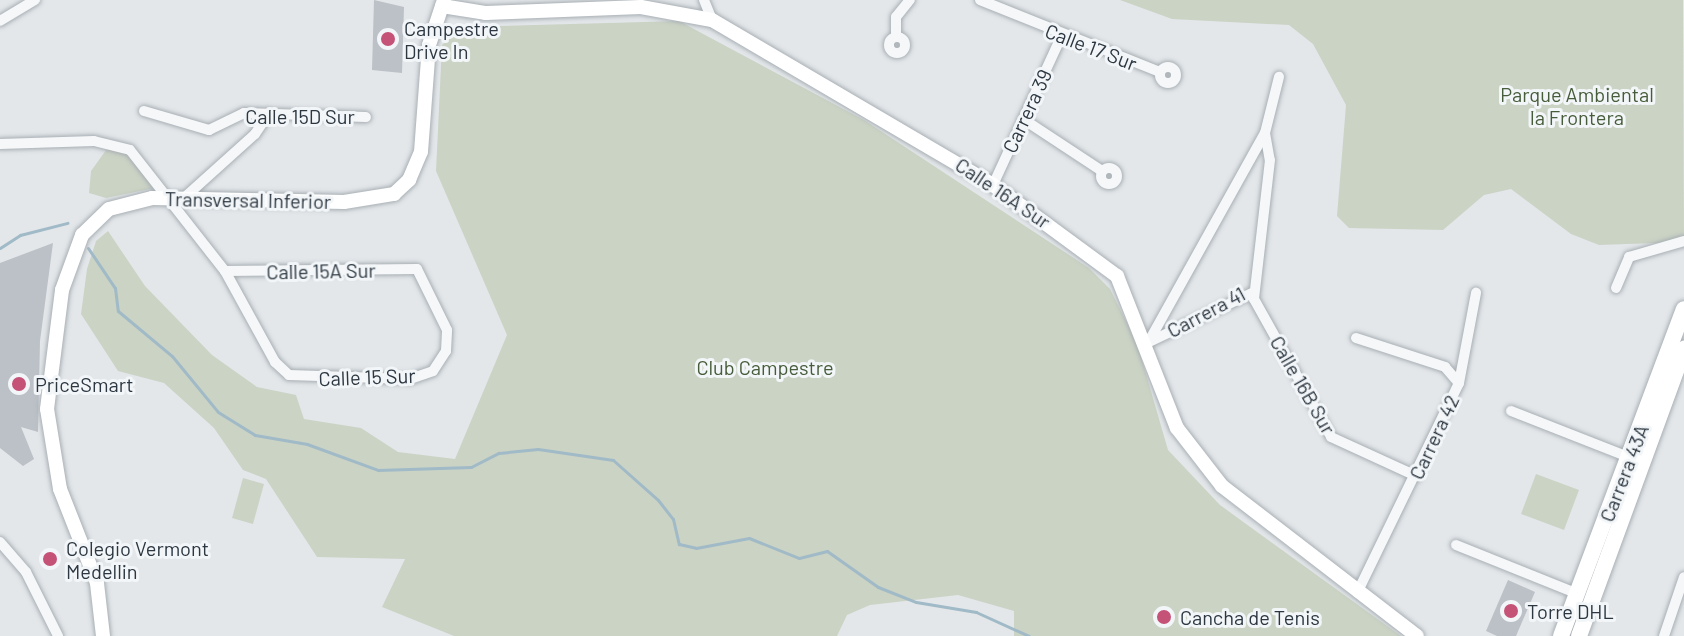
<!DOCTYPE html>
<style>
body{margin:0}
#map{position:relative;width:1684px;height:636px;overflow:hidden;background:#e3e7ea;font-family:Barlow,sans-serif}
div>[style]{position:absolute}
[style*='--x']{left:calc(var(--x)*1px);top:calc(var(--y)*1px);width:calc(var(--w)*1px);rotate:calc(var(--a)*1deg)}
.green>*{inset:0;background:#cbd3c5}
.stream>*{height:3px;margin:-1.5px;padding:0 1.5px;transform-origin:1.5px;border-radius:1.5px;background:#a1bac7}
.building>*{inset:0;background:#bbc1c7}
.roads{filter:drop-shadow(0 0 2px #a8afb4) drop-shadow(0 0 2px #a8afb4)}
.street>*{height:10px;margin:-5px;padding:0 5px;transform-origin:5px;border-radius:5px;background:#f6f7f9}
.street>.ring{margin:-5px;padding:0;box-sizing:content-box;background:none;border:10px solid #f6f7f9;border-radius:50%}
.secondary>*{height:14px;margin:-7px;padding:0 7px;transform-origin:7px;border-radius:7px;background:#fff}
.primary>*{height:16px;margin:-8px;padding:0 8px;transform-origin:8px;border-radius:8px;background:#fff}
.dots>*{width:22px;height:22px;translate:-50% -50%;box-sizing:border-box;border:4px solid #f3f6f8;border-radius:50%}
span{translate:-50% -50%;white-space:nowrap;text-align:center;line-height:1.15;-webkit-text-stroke:6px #f3f6f8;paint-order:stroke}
.poi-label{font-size:20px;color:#2c3741}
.left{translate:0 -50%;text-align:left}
.street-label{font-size:20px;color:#2c3741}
.park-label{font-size:20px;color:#465c3a}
</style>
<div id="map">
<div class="green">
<i style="clip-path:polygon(1120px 0,1683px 0,1684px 242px,1599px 245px,1571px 234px,1511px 189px,1484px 195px,1443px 230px,1349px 228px,1337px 216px,1346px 105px,1313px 44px,1289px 25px,1172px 19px)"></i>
<i style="clip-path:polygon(679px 21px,864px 120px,1089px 268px,1110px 289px,1137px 343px,1168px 450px,1220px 505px,1401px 636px,1014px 636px,1014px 611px,958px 595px,870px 605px,847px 615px,837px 636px,454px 636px,382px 607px,405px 559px,317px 557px,266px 479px,243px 470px,214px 428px,164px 383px,118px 371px,81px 314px,87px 269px,96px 241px,108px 231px,145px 286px,212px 355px,257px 387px,296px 395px,304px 419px,361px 428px,398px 452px,455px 459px,507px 335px,436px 171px,442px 45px,461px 27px)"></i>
<i style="clip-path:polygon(109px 146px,129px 153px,155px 188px,106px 198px,89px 193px,91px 171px)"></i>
<i style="clip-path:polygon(1536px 474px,1579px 490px,1564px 530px,1521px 514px)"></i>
<i style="clip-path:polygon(243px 478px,264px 484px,253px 524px,232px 518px)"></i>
</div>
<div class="stream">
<i style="--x:0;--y:248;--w:24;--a:-33"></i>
<i style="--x:20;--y:235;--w:49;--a:-14.3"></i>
<i style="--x:88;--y:248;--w:48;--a:56"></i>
<i style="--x:115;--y:288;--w:23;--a:83"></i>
<i style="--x:118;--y:311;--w:70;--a:39.8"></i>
<i style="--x:172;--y:356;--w:72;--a:50.6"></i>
<i style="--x:218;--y:412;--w:44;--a:31.9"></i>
<i style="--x:255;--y:435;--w:53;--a:9.8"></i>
<i style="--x:307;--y:444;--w:76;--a:20.1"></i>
<i style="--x:378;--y:470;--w:93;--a:-1.8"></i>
<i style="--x:471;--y:467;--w:31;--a:-27"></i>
<i style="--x:499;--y:453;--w:39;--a:-6"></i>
<i style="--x:538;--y:449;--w:76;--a:8.3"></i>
<i style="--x:613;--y:460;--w:60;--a:41.6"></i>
<i style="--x:658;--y:500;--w:24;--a:52"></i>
<i style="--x:673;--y:519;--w:26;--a:77"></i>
<i style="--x:679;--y:544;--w:17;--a:13"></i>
<i style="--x:696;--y:548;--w:54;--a:-10.7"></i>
<i style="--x:749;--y:538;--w:54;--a:21.8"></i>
<i style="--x:799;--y:558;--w:29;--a:-14"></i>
<i style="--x:827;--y:551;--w:62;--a:35.2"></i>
<i style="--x:878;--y:587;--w:41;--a:21.5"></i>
<i style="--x:916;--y:602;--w:61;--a:9.5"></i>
<i style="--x:976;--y:612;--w:58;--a:24.4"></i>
</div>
<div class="building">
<i style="clip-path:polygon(374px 0,404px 7px,402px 73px,372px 70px)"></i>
<i style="clip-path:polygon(53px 243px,40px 341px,38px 432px,21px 427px,34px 459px,23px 466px,0 448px,0 263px)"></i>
<i style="clip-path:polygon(1508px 580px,1535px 592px,1516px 636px,1497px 636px,1486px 631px)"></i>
</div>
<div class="roads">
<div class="street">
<i style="--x:704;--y:0;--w:22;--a:68"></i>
<i style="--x:980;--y:0;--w:194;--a:21.8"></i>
<i style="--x:0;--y:21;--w:41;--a:-31"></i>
<i class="ring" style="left:889px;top:37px;width:6px;height:6px"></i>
<i style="--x:896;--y:37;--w:20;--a:-90"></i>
<i style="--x:896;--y:17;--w:22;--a:-51"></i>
<i class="ring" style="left:1160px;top:67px;width:6px;height:6px"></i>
<i style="--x:144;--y:111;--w:68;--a:16.3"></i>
<i style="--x:209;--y:130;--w:39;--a:-26"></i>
<i style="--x:244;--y:113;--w:122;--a:1.9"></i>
<i style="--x:1023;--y:119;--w:95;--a:33.4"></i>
<i style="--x:1265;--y:133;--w:27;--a:80"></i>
<i style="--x:1270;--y:160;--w:140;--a:96.6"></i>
<i style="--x:1254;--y:299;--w:158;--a:60.8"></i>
<i style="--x:1331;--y:437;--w:94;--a:24.6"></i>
<i style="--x:0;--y:144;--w:94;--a:-1.8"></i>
<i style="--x:94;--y:141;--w:37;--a:14"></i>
<i style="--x:130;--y:150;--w:154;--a:51.9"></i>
<i style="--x:225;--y:271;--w:104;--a:61.2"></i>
<i style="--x:275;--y:362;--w:19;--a:43"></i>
<i style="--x:289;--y:375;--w:121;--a:1.9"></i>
<i style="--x:410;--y:379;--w:24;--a:-19"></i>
<i style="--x:433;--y:371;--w:24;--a:-57"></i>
<i style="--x:446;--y:351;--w:21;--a:-87"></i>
<i style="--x:447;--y:330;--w:68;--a:-116.2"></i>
<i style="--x:417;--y:269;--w:192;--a:179.4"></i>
<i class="ring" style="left:1101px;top:168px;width:6px;height:6px"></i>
<i style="--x:993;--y:185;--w:163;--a:-65.3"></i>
<i style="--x:185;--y:197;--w:94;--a:-42"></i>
<i style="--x:255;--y:134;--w:25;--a:-56"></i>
<i style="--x:1616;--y:288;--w:34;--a:-67"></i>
<i style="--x:1629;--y:257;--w:57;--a:-16.2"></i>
<i style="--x:1356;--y:338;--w:94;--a:18"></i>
<i style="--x:1445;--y:367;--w:21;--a:49"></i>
<i style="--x:1459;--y:383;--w:233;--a:115.9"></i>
<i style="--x:1149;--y:342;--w:114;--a:-25.4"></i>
<i style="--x:1148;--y:343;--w:240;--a:-60.9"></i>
<i style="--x:1265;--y:133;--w:58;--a:-76"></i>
<i style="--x:1459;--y:383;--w:92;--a:-79.3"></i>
<i style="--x:1511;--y:411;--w:129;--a:21.4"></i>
<i style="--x:0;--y:542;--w:40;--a:49"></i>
<i style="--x:26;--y:572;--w:72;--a:63.4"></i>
<i style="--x:1456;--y:545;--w:131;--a:21.9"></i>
<i style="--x:1664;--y:636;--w:62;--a:-71.3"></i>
</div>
<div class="secondary">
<i style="--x:442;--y:6;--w:45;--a:9"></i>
<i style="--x:486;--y:13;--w:155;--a:-2.2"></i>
<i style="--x:641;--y:7;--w:72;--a:10.4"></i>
<i style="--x:712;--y:20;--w:326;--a:30.4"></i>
<i style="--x:993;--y:185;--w:154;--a:36.3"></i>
<i style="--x:1117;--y:276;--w:163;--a:68.5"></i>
<i style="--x:1177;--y:428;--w:73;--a:52.2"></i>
<i style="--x:1222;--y:486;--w:246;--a:37.6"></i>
<i style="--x:103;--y:636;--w:53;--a:-96.5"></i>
<i style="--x:97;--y:583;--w:101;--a:-111.5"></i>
<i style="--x:60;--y:489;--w:81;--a:-99.2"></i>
<i style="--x:47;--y:409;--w:120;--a:-82.8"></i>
<i style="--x:62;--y:290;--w:59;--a:-70"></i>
<i style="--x:82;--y:235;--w:37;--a:-44"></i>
<i style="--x:109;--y:209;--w:44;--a:-14.3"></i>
<i style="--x:152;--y:198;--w:192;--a:1.2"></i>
<i style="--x:344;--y:202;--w:51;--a:-9.1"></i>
<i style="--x:394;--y:194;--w:21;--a:-43"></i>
<i style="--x:409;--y:180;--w:30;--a:-67"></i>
<i style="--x:421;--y:152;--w:107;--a:-85.7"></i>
<i style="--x:429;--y:45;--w:47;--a:-71.6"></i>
</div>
<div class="primary">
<i style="--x:1561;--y:636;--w:349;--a:-69.4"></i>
<i style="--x:1579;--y:636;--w:306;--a:-69.9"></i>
</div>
</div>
<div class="dots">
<i style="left:388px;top:39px;background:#c55277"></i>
<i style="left:19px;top:384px;background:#c55277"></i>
<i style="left:50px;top:559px;background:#c55277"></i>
<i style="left:1511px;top:611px;background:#c55277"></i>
<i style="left:1164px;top:617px;background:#c55277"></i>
</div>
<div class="poi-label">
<span class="left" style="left:404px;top:40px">Campestre<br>Drive In</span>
<span class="left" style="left:35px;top:384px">PriceSmart</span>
<span class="left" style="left:66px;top:560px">Colegio Vermont<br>Medellin</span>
<span class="left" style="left:1527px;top:611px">Torre DHL</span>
<span class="left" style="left:1180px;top:617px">Cancha de Tenis</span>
</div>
<div class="street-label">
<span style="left:1091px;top:47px;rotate:21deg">Calle 17 Sur</span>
<span style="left:1027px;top:111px;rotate:-65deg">Carrera 39</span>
<span style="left:300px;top:116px">Calle 15D Sur</span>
<span style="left:1003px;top:193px;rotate:34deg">Calle 16A Sur</span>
<span style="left:248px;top:200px;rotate:1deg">Transversal Inferior</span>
<span style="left:321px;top:271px;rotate:-1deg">Calle 15A Sur</span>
<span style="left:1206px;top:312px;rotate:-28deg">Carrera 41</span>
<span style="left:367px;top:377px;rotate:-2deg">Calle 15 Sur</span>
<span style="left:1303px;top:385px;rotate:60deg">Calle 16B Sur</span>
<span style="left:1434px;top:437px;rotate:-65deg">Carrera 42</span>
<span style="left:1624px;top:473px;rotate:-69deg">Carrera 43A</span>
</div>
<div class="park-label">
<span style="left:1577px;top:106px">Parque Ambiental<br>la Frontera</span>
<span style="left:765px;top:367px">Club Campestre</span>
</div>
</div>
